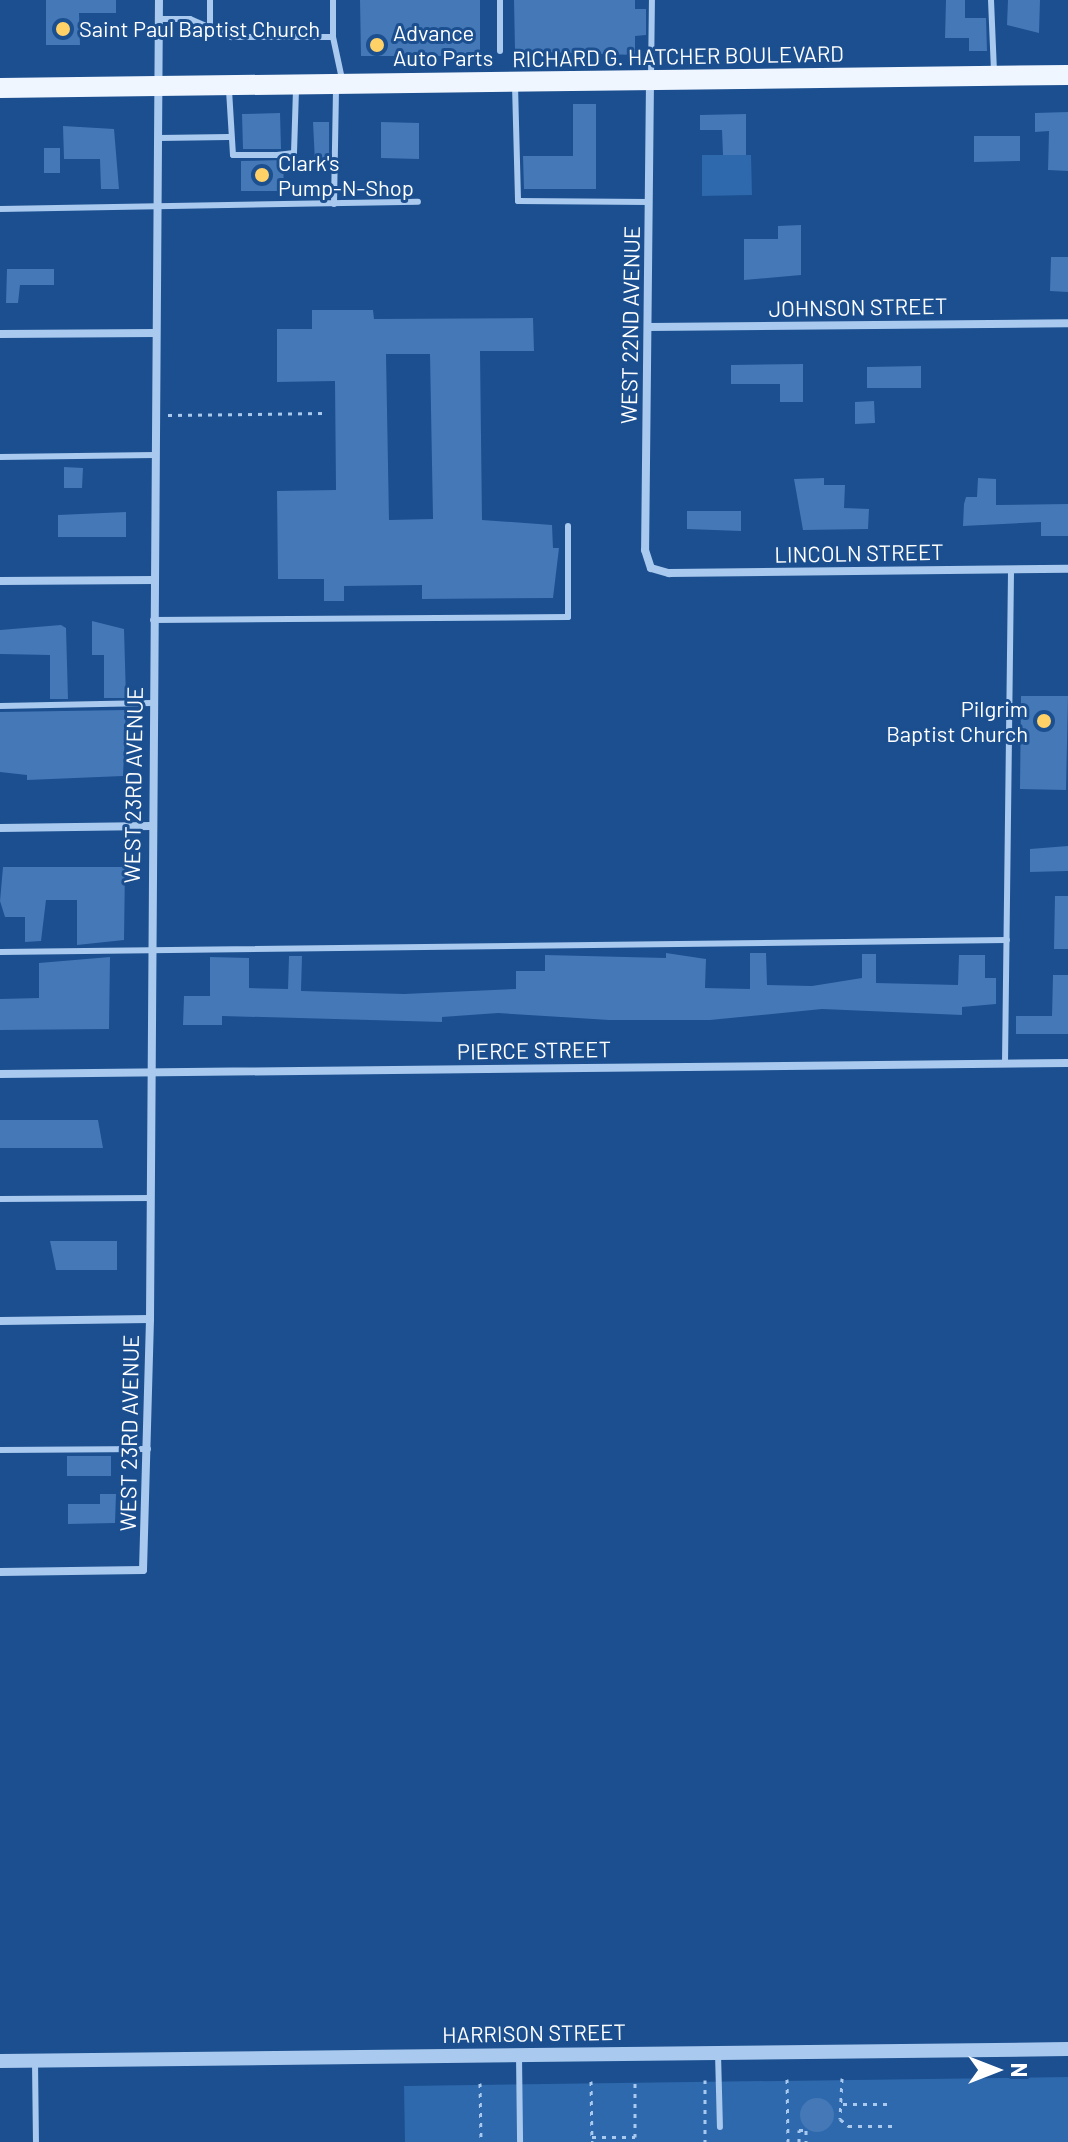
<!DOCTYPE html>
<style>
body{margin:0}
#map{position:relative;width:1068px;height:2142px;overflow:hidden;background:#1b4f8f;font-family:Barlow,sans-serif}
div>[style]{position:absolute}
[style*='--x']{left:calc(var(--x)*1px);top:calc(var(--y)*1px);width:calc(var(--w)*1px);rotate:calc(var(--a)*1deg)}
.green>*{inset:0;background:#2e69ad}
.building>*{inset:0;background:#4478b7}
.round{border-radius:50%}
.path>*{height:3px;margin-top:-1.5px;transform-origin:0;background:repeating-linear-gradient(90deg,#a9c9ee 0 4px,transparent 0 10px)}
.service>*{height:6px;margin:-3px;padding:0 3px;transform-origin:3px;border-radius:3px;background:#a9c9ee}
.minor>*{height:8px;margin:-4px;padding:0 4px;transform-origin:4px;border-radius:4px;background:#a9c9ee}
.tertiary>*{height:14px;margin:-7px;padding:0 7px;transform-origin:7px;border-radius:7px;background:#a9c9ee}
.primary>*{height:20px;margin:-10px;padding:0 10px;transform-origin:10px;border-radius:10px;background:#f0f6ff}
.dots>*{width:22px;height:22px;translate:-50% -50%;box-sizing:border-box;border:4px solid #1b4f8f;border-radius:50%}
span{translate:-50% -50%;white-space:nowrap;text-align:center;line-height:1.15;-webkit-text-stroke:6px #1b4f8f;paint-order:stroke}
.poi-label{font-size:22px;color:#fff}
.left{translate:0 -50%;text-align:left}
.right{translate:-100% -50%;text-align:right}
.street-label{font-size:22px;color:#fff}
.north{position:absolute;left:956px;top:2030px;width:80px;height:80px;-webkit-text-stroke:6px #1b4f8f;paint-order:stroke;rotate:90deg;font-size:22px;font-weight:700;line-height:32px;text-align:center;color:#fff}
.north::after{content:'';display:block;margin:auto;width:28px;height:36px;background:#fff;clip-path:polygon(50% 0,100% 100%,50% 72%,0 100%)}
</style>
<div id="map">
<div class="green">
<i style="clip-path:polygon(702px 155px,751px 155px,752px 195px,702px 196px)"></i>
<i style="clip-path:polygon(1068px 2077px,1068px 2142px,405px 2142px,404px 2086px)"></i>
</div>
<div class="building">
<i style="clip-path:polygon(46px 0,116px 0,116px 13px,79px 13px,80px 45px,46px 45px)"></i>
<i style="clip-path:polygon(360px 0,480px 0,480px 56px,361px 56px)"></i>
<i style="clip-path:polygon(514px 0,635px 0,635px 9px,646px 9px,646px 35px,635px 36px,635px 55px,515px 51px)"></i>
<i style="clip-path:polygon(946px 0,965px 0,965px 18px,986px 18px,987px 51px,969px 51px,969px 38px,945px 38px)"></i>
<i style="clip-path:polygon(1008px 0,1040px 0,1039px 33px,1007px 25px)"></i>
<i style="clip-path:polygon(573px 104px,596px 104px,596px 189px,524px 189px,523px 156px,573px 156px)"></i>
<i style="clip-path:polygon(1068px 112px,1068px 171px,1048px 170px,1049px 131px,1035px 132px,1035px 113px)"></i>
<i style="clip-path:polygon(280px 113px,281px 149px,243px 149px,242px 114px)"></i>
<i style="clip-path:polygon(746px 114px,746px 155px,723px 155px,722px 130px,700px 130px,700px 115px)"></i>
<i style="clip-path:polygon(313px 122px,329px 122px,329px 162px,315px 162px)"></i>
<i style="clip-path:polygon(381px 122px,419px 123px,419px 159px,381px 158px)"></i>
<i style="clip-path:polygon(63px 126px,114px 129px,119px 189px,101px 189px,100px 159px,64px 159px)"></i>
<i style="clip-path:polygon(974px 136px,1020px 136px,1020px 161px,974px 162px)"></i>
<i style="clip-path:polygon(44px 148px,60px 148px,60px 173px,44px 173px)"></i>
<i style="clip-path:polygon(283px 160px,284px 191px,241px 191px,241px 161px)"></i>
<i style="clip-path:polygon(801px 225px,801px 275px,744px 280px,744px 239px,778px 239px,778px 226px)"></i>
<i style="clip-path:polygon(1051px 257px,1068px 257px,1068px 292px,1050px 291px)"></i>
<i style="clip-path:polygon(7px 269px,54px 269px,54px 285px,20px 285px,18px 303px,6px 303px)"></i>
<i style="clip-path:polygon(evenodd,312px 310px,373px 310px,374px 319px,533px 318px,534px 351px,480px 351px,482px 520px,552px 525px,553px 548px,559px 548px,553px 598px,422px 599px,422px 585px,344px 586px,344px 601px,324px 601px,324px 579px,278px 579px,277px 491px,336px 490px,335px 381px,277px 382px,277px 329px,312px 329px,312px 310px,386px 354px,430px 354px,433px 519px,389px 520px,386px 354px)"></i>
<i style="clip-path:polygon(803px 364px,803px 402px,780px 402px,780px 384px,731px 384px,731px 365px)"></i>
<i style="clip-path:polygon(921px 366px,921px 388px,867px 388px,867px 367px)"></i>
<i style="clip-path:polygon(874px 401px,875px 423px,855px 424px,855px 402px)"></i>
<i style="clip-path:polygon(64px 467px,83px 468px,82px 488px,64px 488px)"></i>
<i style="clip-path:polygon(824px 478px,824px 485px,845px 485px,844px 508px,869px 509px,868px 529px,803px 530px,794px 479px)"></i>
<i style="clip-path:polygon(978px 478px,996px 479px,996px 505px,1068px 504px,1068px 536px,1041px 536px,1041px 522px,963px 526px,964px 504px,966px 497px,977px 497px)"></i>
<i style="clip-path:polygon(687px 511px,741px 511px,741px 531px,687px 529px)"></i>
<i style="clip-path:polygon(126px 512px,126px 537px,58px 537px,58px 515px)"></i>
<i style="clip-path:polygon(92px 621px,124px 629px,126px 698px,104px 698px,104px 655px,92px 655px)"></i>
<i style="clip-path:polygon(61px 625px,66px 628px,68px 699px,50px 699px,50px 655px,0 654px,0 630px)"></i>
<i style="clip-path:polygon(1021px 696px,1068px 696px,1066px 790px,1020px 789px)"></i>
<i style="clip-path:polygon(126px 710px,123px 776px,27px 780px,27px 775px,0 772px,0 712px)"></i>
<i style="clip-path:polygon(1068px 846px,1068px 871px,1030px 872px,1030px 849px)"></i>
<i style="clip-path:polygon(3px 867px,125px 867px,124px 940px,77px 945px,77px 900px,46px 900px,41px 941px,25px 942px,25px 917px,5px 917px,0 901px)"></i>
<i style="clip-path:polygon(1055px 896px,1068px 896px,1068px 949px,1054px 949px)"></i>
<i style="clip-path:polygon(666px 953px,706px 959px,705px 988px,750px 989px,750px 953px,766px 953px,767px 985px,812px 986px,862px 978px,862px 954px,876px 954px,876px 983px,958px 985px,959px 955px,985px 955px,985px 978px,996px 978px,996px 1004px,962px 1007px,962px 1015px,822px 1009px,710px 1020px,609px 1020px,498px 1013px,442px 1017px,442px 1022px,222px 1016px,222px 1025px,183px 1025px,184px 996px,210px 996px,210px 957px,249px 958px,249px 988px,288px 989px,289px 956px,302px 956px,301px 991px,404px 994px,516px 989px,516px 971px,545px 971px,545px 955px,666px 958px)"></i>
<i style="clip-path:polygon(110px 957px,109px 1029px,0 1030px,0 999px,39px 998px,39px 963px)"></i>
<i style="clip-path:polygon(1053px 975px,1068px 975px,1068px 1034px,1016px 1034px,1016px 1016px,1052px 1016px)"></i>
<i style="clip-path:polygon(0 1120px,98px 1120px,103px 1148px,0 1148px)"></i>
<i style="clip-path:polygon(50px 1241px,117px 1241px,117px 1270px,56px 1270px)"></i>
<i style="clip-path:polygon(67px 1456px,111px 1456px,111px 1476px,67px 1476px)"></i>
<i style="clip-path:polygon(100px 1494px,116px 1494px,115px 1523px,68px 1524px,68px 1504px,100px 1504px)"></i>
<i class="round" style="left:800px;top:2098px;width:34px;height:34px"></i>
</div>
<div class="path">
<i style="--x:168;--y:415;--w:156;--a:-0.7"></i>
<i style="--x:842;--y:2078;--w:41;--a:92.8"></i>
<i style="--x:840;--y:2119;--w:11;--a:41"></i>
<i style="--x:848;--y:2126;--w:44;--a:0"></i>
<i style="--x:787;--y:2079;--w:63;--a:89.1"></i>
<i style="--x:705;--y:2080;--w:62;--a:90"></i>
<i style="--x:591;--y:2081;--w:61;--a:89.1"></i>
<i style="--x:480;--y:2083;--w:59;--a:89"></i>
<i style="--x:843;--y:2104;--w:47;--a:0"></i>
<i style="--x:592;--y:2137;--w:43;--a:0"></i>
<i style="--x:635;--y:2137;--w:56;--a:-90"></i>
<i style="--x:799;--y:2142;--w:12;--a:-90"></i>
<i style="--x:799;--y:2130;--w:7;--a:0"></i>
<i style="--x:806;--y:2130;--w:12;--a:90"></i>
</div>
<div class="service">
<i style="--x:500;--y:0;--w:51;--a:90"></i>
<i style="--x:991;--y:0;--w:72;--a:87.6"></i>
<i style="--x:159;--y:19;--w:31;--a:0"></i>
<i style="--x:190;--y:19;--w:45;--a:23.7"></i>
<i style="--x:231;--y:37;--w:102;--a:0"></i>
<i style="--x:333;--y:37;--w:37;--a:-90"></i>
<i style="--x:210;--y:28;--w:28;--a:-90"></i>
<i style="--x:333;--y:37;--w:43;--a:77.9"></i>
<i style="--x:651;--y:77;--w:77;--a:-89.3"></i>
<i style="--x:515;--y:85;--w:116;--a:88.5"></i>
<i style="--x:518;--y:201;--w:131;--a:0.4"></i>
<i style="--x:229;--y:90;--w:65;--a:86.5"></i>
<i style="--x:233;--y:155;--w:44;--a:0"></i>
<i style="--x:277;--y:155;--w:17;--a:-7"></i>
<i style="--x:294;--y:153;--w:65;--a:-88.2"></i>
<i style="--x:159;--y:138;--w:70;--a:-0.8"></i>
<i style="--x:334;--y:204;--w:116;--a:-89"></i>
<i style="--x:0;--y:209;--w:418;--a:-1"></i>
<i style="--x:0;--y:457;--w:155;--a:-0.7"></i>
<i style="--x:153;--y:620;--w:415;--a:-0.4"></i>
<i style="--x:568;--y:617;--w:91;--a:-90"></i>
<i style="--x:0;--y:706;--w:152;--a:-1.1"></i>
<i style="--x:0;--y:952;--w:1007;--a:-0.68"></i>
<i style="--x:1005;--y:1063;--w:494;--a:-89.3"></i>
<i style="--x:0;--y:1199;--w:151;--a:-0.4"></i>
<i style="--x:0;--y:1450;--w:148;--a:-0.4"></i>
<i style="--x:718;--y:2053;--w:74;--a:88.5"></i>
<i style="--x:519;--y:2055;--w:87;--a:89.3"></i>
<i style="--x:35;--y:2062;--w:80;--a:89.3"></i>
</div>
<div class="minor">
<i style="--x:650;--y:81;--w:469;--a:90.6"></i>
<i style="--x:645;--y:550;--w:19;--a:72"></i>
<i style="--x:651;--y:568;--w:19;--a:16"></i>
<i style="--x:669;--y:573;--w:399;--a:-0.6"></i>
<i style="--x:648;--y:327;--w:420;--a:-0.5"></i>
<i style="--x:0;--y:334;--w:156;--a:-0.4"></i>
<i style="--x:0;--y:581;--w:154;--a:-0.4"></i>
<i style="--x:0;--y:828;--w:151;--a:-0.8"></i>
<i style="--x:0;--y:1074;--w:1068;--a:-0.59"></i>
<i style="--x:0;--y:1321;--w:150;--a:-0.8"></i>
<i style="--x:0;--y:1572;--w:143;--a:-0.8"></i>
<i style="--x:143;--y:1570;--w:251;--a:-88.4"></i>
<i style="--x:150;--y:1319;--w:1319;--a:-89.61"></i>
</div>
<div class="tertiary">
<i style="--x:0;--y:2061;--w:1068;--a:-0.64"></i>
</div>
<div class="primary">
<i style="--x:0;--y:88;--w:1068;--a:-0.7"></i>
</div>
<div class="dots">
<i style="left:63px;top:29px;background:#ffd166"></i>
<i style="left:377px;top:45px;background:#ffd166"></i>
<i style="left:262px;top:175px;background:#ffd166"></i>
<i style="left:1044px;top:721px;background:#ffd166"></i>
</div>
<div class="poi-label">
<span class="left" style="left:79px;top:29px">Saint Paul Baptist Church</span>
<span class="left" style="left:393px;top:45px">Advance<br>Auto Parts</span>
<span class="left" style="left:278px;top:175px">Clark's<br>Pump-N-Shop</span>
<span class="right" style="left:1028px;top:721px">Pilgrim<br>Baptist Church</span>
</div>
<div class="street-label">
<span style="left:678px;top:56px;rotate:-1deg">RICHARD G. HATCHER BOULEVARD</span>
<span style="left:858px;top:307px;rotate:-1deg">JOHNSON STREET</span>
<span style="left:630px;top:325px;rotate:-89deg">WEST 22ND AVENUE</span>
<span style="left:859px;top:553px;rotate:-1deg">LINCOLN STREET</span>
<span style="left:133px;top:785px;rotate:-89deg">WEST 23RD AVENUE</span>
<span style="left:534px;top:1050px;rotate:-1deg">PIERCE STREET</span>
<span style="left:129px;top:1433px;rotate:-89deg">WEST 23RD AVENUE</span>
<span style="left:534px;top:2033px;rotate:-1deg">HARRISON STREET</span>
</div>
<div class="north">N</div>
</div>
